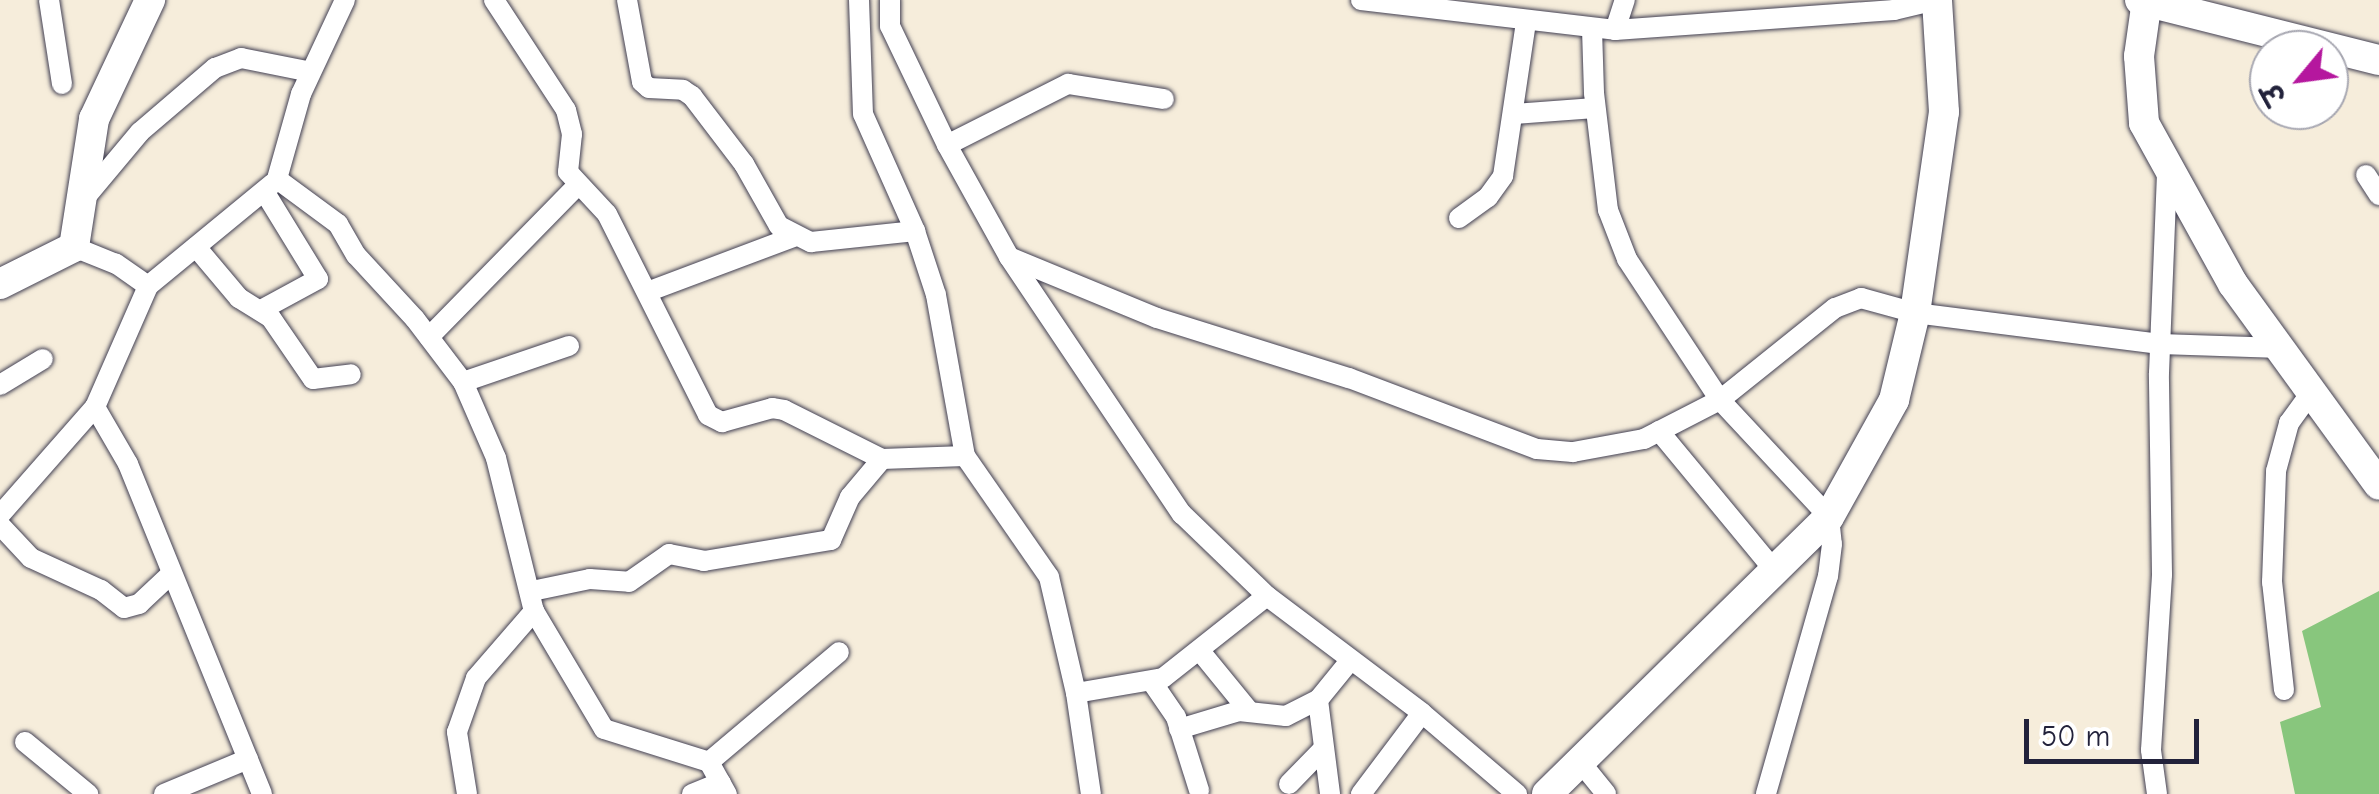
<!DOCTYPE html>
<meta charset="utf-8">
<style>
body{margin:0}
#map{position:relative;width:2379px;height:794px;overflow:hidden;background:#f6eddb;font-family:"Comic Neue","Playpen Sans Deva",sans-serif}
div>[style]{position:absolute}
[style*='--x']{left:calc(var(--x)*1px);top:calc(var(--y)*1px);width:calc(var(--w)*1px);rotate:calc(var(--a)*1deg)}
.green>*{inset:0;background:#88c67d}
.roads{filter:drop-shadow(0 0 2px #424053) drop-shadow(0 0 2px #424053)}
.street>*{height:20px;margin:-10px;padding:0 10px;transform-origin:10px;border-radius:10px;background:#fff}
.secondary>*{height:30px;margin:-15px;padding:0 15px;transform-origin:15px;border-radius:15px;background:#fff}
span{translate:-50% -50%;white-space:nowrap;text-align:center;line-height:1.15;-webkit-text-stroke:8px #fff;paint-order:stroke}
.north{position:absolute;left:2249px;top:30px;width:100px;height:100px;box-sizing:border-box;background:#fff;border:2px solid #a7a7b1;border-radius:50%;rotate:241deg;font-size:28px;font-weight:700;line-height:40px;text-align:center;color:#22223b}
.north::after{content:'';display:block;margin:auto;width:35px;height:45px;background:#b5179e;clip-path:polygon(50% 0,100% 100%,50% 72%,0 100%)}
.scale{position:absolute;left:2024px;top:719px;width:175px;height:45px;box-sizing:border-box;border:5px solid #22223b;border-top:0;padding-left:12px;font-size:30px;line-height:35px;white-space:nowrap;color:#22223b;-webkit-text-stroke:8px #fff;paint-order:stroke}
</style>
<div id="map">
<div class="green">
<i style="clip-path:polygon(2379px 591px,2379px 794px,2295px 794px,2280px 722px,2321px 707px,2302px 631px)"></i>
</div>
<div class="roads">
<div class="street">
<i style="--x:49;--y:0;--w:85;--a:81.2"></i>
<i style="--x:345;--y:0;--w:104;--a:115.1"></i>
<i style="--x:301;--y:94;--w:88;--a:105.8"></i>
<i style="--x:277;--y:179;--w:76;--a:36.4"></i>
<i style="--x:338;--y:224;--w:36;--a:60"></i>
<i style="--x:356;--y:255;--w:87;--a:47.3"></i>
<i style="--x:415;--y:319;--w:79;--a:52.7"></i>
<i style="--x:463;--y:382;--w:83;--a:66.5"></i>
<i style="--x:496;--y:458;--w:158;--a:76.1"></i>
<i style="--x:534;--y:611;--w:137;--a:59.3"></i>
<i style="--x:604;--y:729;--w:110;--a:17.4"></i>
<i style="--x:709;--y:762;--w:37;--a:61"></i>
<i style="--x:494;--y:0;--w:131;--a:56.8"></i>
<i style="--x:566;--y:110;--w:25;--a:76"></i>
<i style="--x:572;--y:134;--w:38;--a:96"></i>
<i style="--x:568;--y:172;--w:57;--a:47.1"></i>
<i style="--x:607;--y:214;--w:225;--a:63.3"></i>
<i style="--x:708;--y:415;--w:16;--a:27"></i>
<i style="--x:722;--y:422;--w:52;--a:-15.6"></i>
<i style="--x:772;--y:408;--w:12;--a:9"></i>
<i style="--x:784;--y:410;--w:110;--a:26.6"></i>
<i style="--x:882;--y:459;--w:83;--a:-2.1"></i>
<i style="--x:627;--y:0;--w:83;--a:79.6"></i>
<i style="--x:642;--y:82;--w:9;--a:41"></i>
<i style="--x:649;--y:88;--w:34;--a:3"></i>
<i style="--x:683;--y:90;--w:11;--a:34"></i>
<i style="--x:692;--y:96;--w:86;--a:52.6"></i>
<i style="--x:744;--y:164;--w:71;--a:60.6"></i>
<i style="--x:779;--y:226;--w:36;--a:27"></i>
<i style="--x:811;--y:242;--w:105;--a:-6"></i>
<i style="--x:859;--y:0;--w:114;--a:88"></i>
<i style="--x:863;--y:114;--w:128;--a:66"></i>
<i style="--x:915;--y:231;--w:67;--a:71.8"></i>
<i style="--x:936;--y:295;--w:164;--a:79.8"></i>
<i style="--x:965;--y:456;--w:147;--a:55.2"></i>
<i style="--x:1049;--y:577;--w:119;--a:76.9"></i>
<i style="--x:1076;--y:693;--w:102;--a:81.6"></i>
<i style="--x:890;--y:0;--w:26;--a:90"></i>
<i style="--x:890;--y:26;--w:132;--a:64.4"></i>
<i style="--x:947;--y:145;--w:128;--a:61"></i>
<i style="--x:1009;--y:257;--w:310;--a:56.1"></i>
<i style="--x:1182;--y:514;--w:118;--a:44"></i>
<i style="--x:1267;--y:596;--w:194;--a:37"></i>
<i style="--x:1422;--y:713;--w:125;--a:40.5"></i>
<i style="--x:1361;--y:0;--w:256;--a:6.7"></i>
<i style="--x:1615;--y:30;--w:280;--a:-4.1"></i>
<i style="--x:1894;--y:10;--w:43;--a:-13.4"></i>
<i style="--x:1592;--y:29;--w:64;--a:88.2"></i>
<i style="--x:1594;--y:93;--w:118;--a:83.2"></i>
<i style="--x:1608;--y:210;--w:53;--a:68.8"></i>
<i style="--x:1627;--y:259;--w:169;--a:56.6"></i>
<i style="--x:1720;--y:400;--w:160;--a:47"></i>
<i style="--x:1829;--y:517;--w:27;--a:84"></i>
<i style="--x:1832;--y:544;--w:32;--a:97"></i>
<i style="--x:1828;--y:576;--w:227;--a:105.9"></i>
<i style="--x:1615;--y:30;--w:32;--a:-72"></i>
<i style="--x:1514;--y:114;--w:81;--a:-4.2"></i>
<i style="--x:947;--y:145;--w:136;--a:-26.8"></i>
<i style="--x:1068;--y:84;--w:97;--a:8.9"></i>
<i style="--x:2366;--y:175;--w:24;--a:57"></i>
<i style="--x:84;--y:199;--w:87;--a:-50.1"></i>
<i style="--x:140;--y:132;--w:99;--a:-40.5"></i>
<i style="--x:215;--y:68;--w:28;--a:-21"></i>
<i style="--x:241;--y:58;--w:71;--a:11.3"></i>
<i style="--x:1459;--y:218;--w:36;--a:-36"></i>
<i style="--x:1488;--y:197;--w:26;--a:-54"></i>
<i style="--x:1503;--y:176;--w:156;--a:-81.5"></i>
<i style="--x:196;--y:247;--w:67;--a:49.9"></i>
<i style="--x:239;--y:298;--w:38;--a:32"></i>
<i style="--x:271;--y:318;--w:74;--a:55.5"></i>
<i style="--x:313;--y:379;--w:38;--a:-7"></i>
<i style="--x:1009;--y:257;--w:160;--a:22.4"></i>
<i style="--x:1157;--y:318;--w:201;--a:17.4"></i>
<i style="--x:1349;--y:378;--w:201;--a:20.7"></i>
<i style="--x:1537;--y:449;--w:36;--a:5"></i>
<i style="--x:1573;--y:452;--w:72;--a:-10.4"></i>
<i style="--x:1644;--y:439;--w:85;--a:-27.2"></i>
<i style="--x:1720;--y:400;--w:147;--a:-38.7"></i>
<i style="--x:1835;--y:308;--w:28;--a:-21"></i>
<i style="--x:1861;--y:298;--w:56;--a:15.5"></i>
<i style="--x:1915;--y:313;--w:247;--a:7.2"></i>
<i style="--x:2160;--y:344;--w:121;--a:1.9"></i>
<i style="--x:148;--y:286;--w:161;--a:-39.4"></i>
<i style="--x:647;--y:292;--w:156;--a:-20.6"></i>
<i style="--x:261;--y:310;--w:65;--a:-28.5"></i>
<i style="--x:318;--y:279;--w:103;--a:-121.5"></i>
<i style="--x:429;--y:337;--w:213;--a:-45.6"></i>
<i style="--x:463;--y:382;--w:112;--a:-18.8"></i>
<i style="--x:0;--y:385;--w:50;--a:-31.2"></i>
<i style="--x:95;--y:407;--w:66;--a:59.9"></i>
<i style="--x:128;--y:464;--w:356;--a:67.9"></i>
<i style="--x:1659;--y:431;--w:182;--a:50.4"></i>
<i style="--x:0;--y:515;--w:144;--a:-48.7"></i>
<i style="--x:95;--y:407;--w:132;--a:-66.3"></i>
<i style="--x:148;--y:286;--w:39;--a:-145"></i>
<i style="--x:116;--y:264;--w:45;--a:-158"></i>
<i style="--x:0;--y:525;--w:45;--a:46.8"></i>
<i style="--x:31;--y:558;--w:77;--a:24.6"></i>
<i style="--x:101;--y:590;--w:29;--a:38"></i>
<i style="--x:124;--y:608;--w:16;--a:-15"></i>
<i style="--x:139;--y:604;--w:42;--a:-43.1"></i>
<i style="--x:532;--y:591;--w:59;--a:-11.7"></i>
<i style="--x:590;--y:579;--w:39;--a:4"></i>
<i style="--x:629;--y:582;--w:49;--a:-35"></i>
<i style="--x:669;--y:554;--w:36;--a:11"></i>
<i style="--x:704;--y:561;--w:129;--a:-9.4"></i>
<i style="--x:831;--y:540;--w:47;--a:-66.2"></i>
<i style="--x:850;--y:497;--w:50;--a:-49.9"></i>
<i style="--x:1200;--y:651;--w:77;--a:50.8"></i>
<i style="--x:1152;--y:682;--w:42;--a:55.6"></i>
<i style="--x:1176;--y:717;--w:77;--a:72.5"></i>
<i style="--x:2284;--y:690;--w:109;--a:-96.3"></i>
<i style="--x:2272;--y:582;--w:111;--a:-87.9"></i>
<i style="--x:2276;--y:471;--w:50;--a:-74.8"></i>
<i style="--x:2289;--y:423;--w:34;--a:-54"></i>
<i style="--x:1076;--y:693;--w:88;--a:-9.8"></i>
<i style="--x:1163;--y:678;--w:132;--a:-38.3"></i>
<i style="--x:1318;--y:700;--w:95;--a:82.7"></i>
<i style="--x:1179;--y:729;--w:63;--a:-16.7"></i>
<i style="--x:1239;--y:711;--w:47;--a:6.1"></i>
<i style="--x:1286;--y:716;--w:36;--a:-27"></i>
<i style="--x:1318;--y:700;--w:49;--a:-50.8"></i>
<i style="--x:25;--y:742;--w:82;--a:39.5"></i>
<i style="--x:709;--y:762;--w:170;--a:-40.2"></i>
<i style="--x:1582;--y:764;--w:38;--a:51"></i>
<i style="--x:1289;--y:784;--w:49;--a:-45.8"></i>
<i style="--x:164;--y:794;--w:91;--a:-22.6"></i>
<i style="--x:467;--y:794;--w:63;--a:-99.2"></i>
<i style="--x:457;--y:732;--w:57;--a:-70.6"></i>
<i style="--x:476;--y:678;--w:89;--a:-49.1"></i>
<i style="--x:692;--y:794;--w:31;--a:-22"></i>
<i style="--x:1361;--y:794;--w:101;--a:-53"></i>
<i style="--x:2157;--y:794;--w:44;--a:-97.8"></i>
<i style="--x:2151;--y:750;--w:176;--a:-86.4"></i>
<i style="--x:2162;--y:574;--w:201;--a:-90.9"></i>
<i style="--x:2159;--y:373;--w:203;--a:-87.7"></i>
</div>
<div class="secondary">
<i style="--x:2140;--y:0;--w:246;--a:14.1"></i>
<i style="--x:2147;--y:0;--w:57;--a:98.1"></i>
<i style="--x:2139;--y:56;--w:67;--a:85.7"></i>
<i style="--x:2144;--y:123;--w:184;--a:61.1"></i>
<i style="--x:2233;--y:284;--w:248;--a:54"></i>
<i style="--x:0;--y:284;--w:83;--a:-26.6"></i>
<i style="--x:74;--y:247;--w:130;--a:-81.1"></i>
<i style="--x:94;--y:119;--w:132;--a:-64.8"></i>
<i style="--x:1547;--y:794;--w:395;--a:-44.5"></i>
<i style="--x:1829;--y:517;--w:134;--a:-60.9"></i>
<i style="--x:1894;--y:400;--w:89;--a:-76.4"></i>
<i style="--x:1915;--y:313;--w:203;--a:-81.8"></i>
<i style="--x:1944;--y:112;--w:112;--a:-93.6"></i>
</div>
</div>
<div class="north">उ</div>
<div class="scale">50 m</div>
</div>
